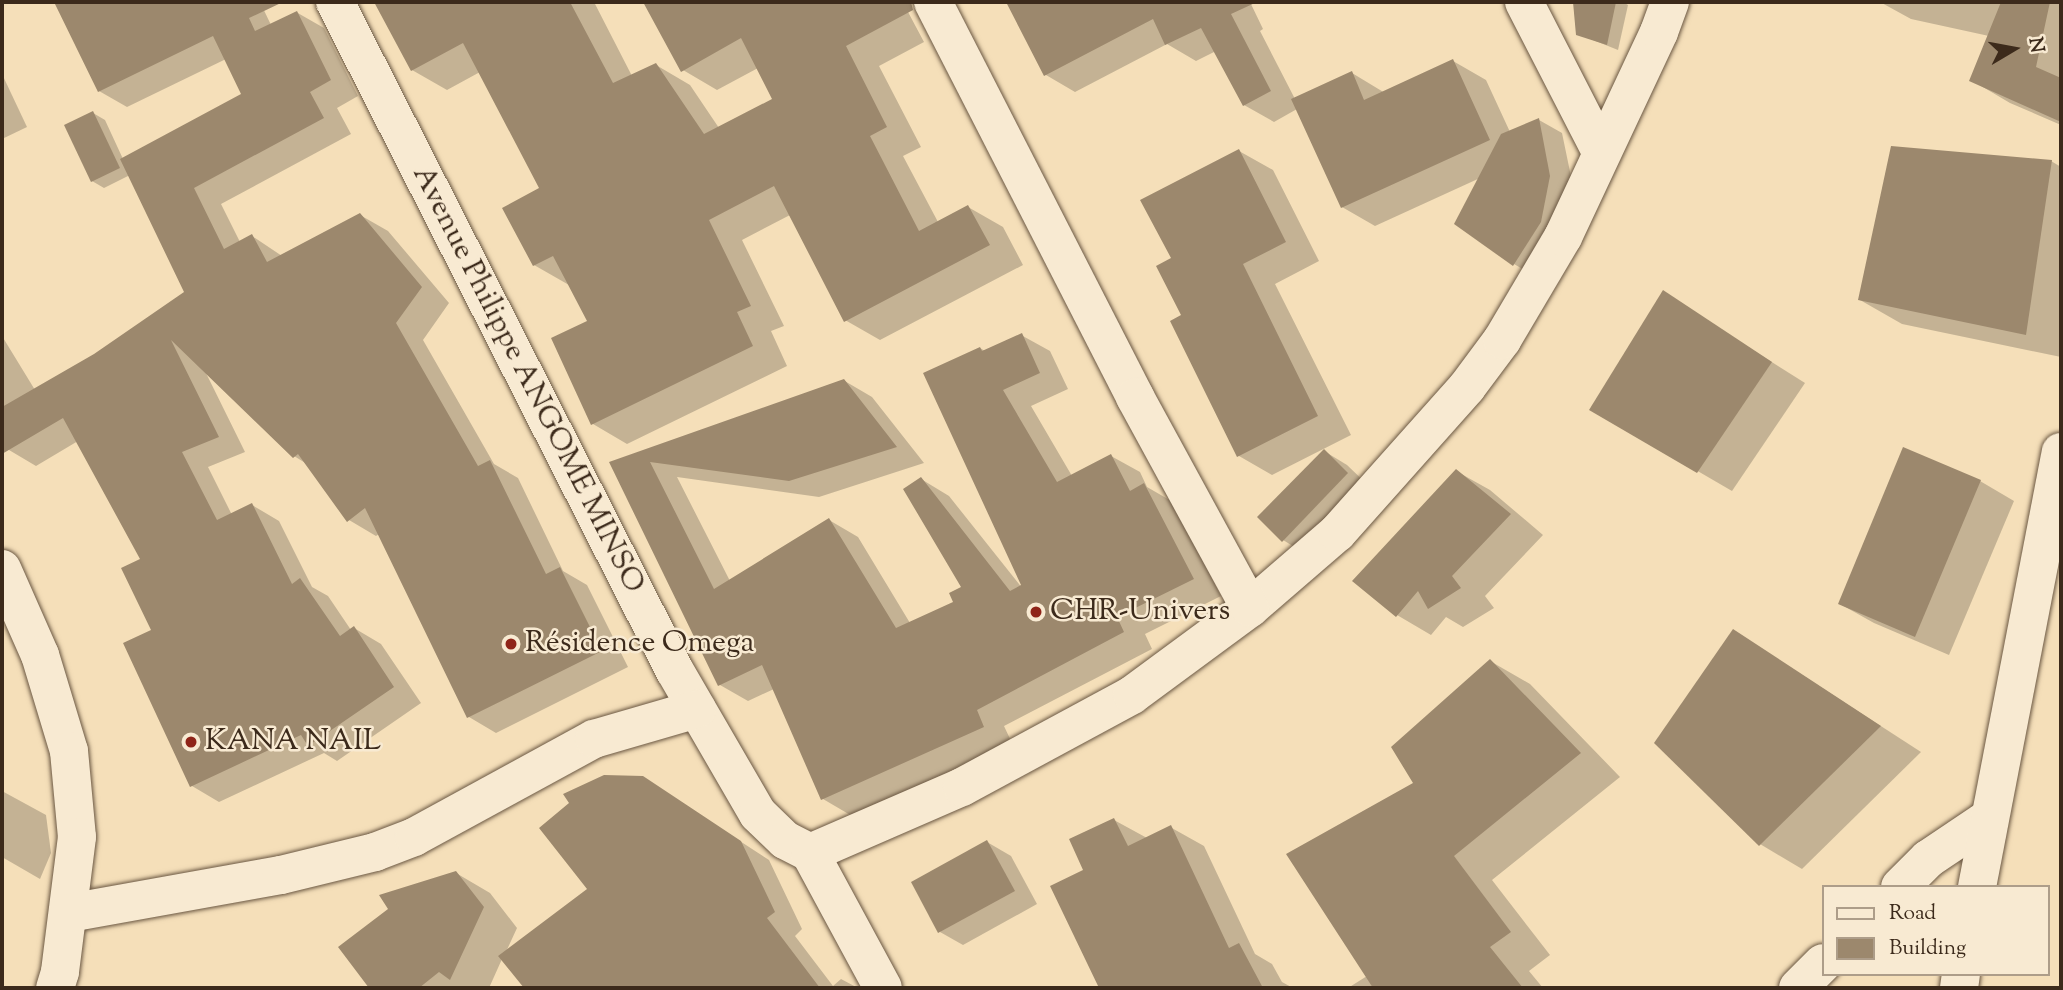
<!DOCTYPE html>
<meta charset="utf-8">
<style>
body{margin:0}
#map{position:relative;width:2063px;height:990px;overflow:hidden;background:#f5dfb9;font-family:"Sorts Mill Goudy",serif}
div>[style]{position:absolute}
[style*='--x']{left:calc(var(--x)*1px);top:calc(var(--y)*1px);width:calc(var(--w)*1px);rotate:calc(var(--a)*1deg)}
.shadow>*{inset:0;background:#0003}
.building>*{inset:0;background:#9c886d}
.roads{filter:drop-shadow(0 0 2px #6a5742) drop-shadow(0 0 2px #6a5742)}
.minor>*{height:38px;margin:-19px;padding:0 19px;transform-origin:19px;border-radius:19px;background:#f8ead2}
.dots>*{width:19px;height:19px;translate:-50% -50%;box-sizing:border-box;border:4px solid #f8ead2;border-radius:50%}
span{translate:-50% -50%;white-space:nowrap;text-align:center;line-height:1.15;-webkit-text-stroke:5px #f8ead2;paint-order:stroke}
.street-label{font-size:30px;color:#3c2a1b}
.poi-label{font-size:30px;color:#3c2a1b}
.left{translate:0 -50%;text-align:left}
.frame{position:absolute;inset:0;border:4px solid #3c2a1b;pointer-events:none}
.legend{position:absolute;left:1822px;top:885px;width:228px;height:91px;box-sizing:border-box;background:#f8ead2;border:2px solid #ad9d89;margin:0;padding:9px 12px;list-style:none;font-size:21px;color:#3c2a1b}
.legend li{display:flex;align-items:center;gap:14px;height:35px}
.legend b{width:35px;border:2px solid #ad9d89}
.north{position:absolute;left:1979px;top:14px;width:70px;height:70px;-webkit-text-stroke:5px #f8ead2;paint-order:stroke;rotate:80deg;font-size:19px;font-weight:700;line-height:28px;text-align:center;color:#3c2a1b}
.north::after{content:'';display:block;margin:auto;width:24px;height:32px;background:#3c2a1b;clip-path:polygon(50% 0,100% 100%,50% 72%,0 100%)}
</style>
<div id="map">
<div class="shadow">
<i style="clip-path:polygon(65px 2px,260px 2px,271px 25px,296px 12px,324px 28px,358px 96px,337px 108px,351px 134px,221px 204px,240px 242px,252px 236px,282px 256px,360px 215px,388px 231px,449px 303px,423px 340px,494px 464px,518px 478px,563px 571px,587px 585px,628px 667px,496px 733px,469px 717px,379px 534px,376px 536px,349px 520px,307px 464px,294px 456px,205px 371px,245px 452px,208px 467px,232px 515px,252px 505px,279px 521px,312px 587px,328px 596px,351px 630px,354px 628px,381px 644px,421px 703px,337px 761px,324px 753px,219px 802px,192px 786px,154px 631px,142px 559px,78px 441px,36px 466px,9px 450px,2px 438px,2px 336px,35px 390px,95px 356px,186px 292px,130px 175px,104px 188px,92px 181px,93px 113px,105px 120px,123px 159px,243px 95px,226px 59px,127px 107px,99px 91px,58px 6px)"></i>
<i style="clip-path:polygon(376px 2px,594px 2px,632px 76px,656px 65px,690px 85px,719px 128px,774px 100px,758px 68px,717px 90px,683px 70px,645px 2px,891px 2px,908px 12px,924px 42px,879px 66px,921px 147px,903px 156px,938px 222px,968px 207px,1003px 227px,1023px 265px,880px 340px,845px 320px,790px 215px,742px 240px,784px 326px,771px 331px,787px 366px,627px 444px,593px 424px,589px 322px,569px 285px,534px 265px,541px 189px,480px 72px,447px 90px,412px 70px)"></i>
<i style="clip-path:polygon(1008px 2px,1250px 2px,1263px 29px,1260px 31px,1295px 99px,1352px 73px,1385px 93px,1453px 61px,1486px 80px,1510px 132px,1539px 120px,1562px 133px,1574px 191px,1538px 278px,1514px 264px,1480px 178px,1375px 226px,1342px 207px,1297px 109px,1274px 122px,1244px 105px,1216px 51px,1196px 61px,1167px 44px,1075px 92px,1046px 75px)"></i>
<i style="clip-path:polygon(1575px 2px,1623px 2px,1628px 5px,1618px 50px,1578px 34px)"></i>
<i style="clip-path:polygon(1880px 2px,2061px 2px,2061px 125px,2010px 103px,1971px 80px,1989px 36px,1911px 19px)"></i>
<i style="clip-path:polygon(2px 74px,27px 127px,2px 139px)"></i>
<i style="clip-path:polygon(1239px 151px,1273px 170px,1319px 261px,1275px 284px,1351px 435px,1272px 475px,1239px 456px,1183px 316px)"></i>
<i style="clip-path:polygon(2051px 161px,2061px 167px,2061px 357px,1902px 324px,1860px 300px)"></i>
<i style="clip-path:polygon(1663px 293px,1805px 383px,1732px 491px,1591px 409px)"></i>
<i style="clip-path:polygon(1021px 335px,1050px 351px,1068px 389px,1031px 406px,1072px 476px,1111px 456px,1140px 472px,1147px 487px,1173px 502px,1221px 596px,1145px 634px,1152px 649px,1004px 726px,1012px 743px,852px 816px,823px 799px,774px 689px,748px 701px,720px 685px,612px 463px,843px 380px,872px 397px,924px 463px,819px 497px,677px 477px,730px 581px,829px 520px,858px 537px,910px 623px,956px 603px,963px 588px,921px 479px,949px 496px,1023px 589px,980px 348px,985px 351px)"></i>
<i style="clip-path:polygon(1324px 451px,1347px 465px,1371px 488px,1306px 554px,1283px 540px)"></i>
<i style="clip-path:polygon(1456px 471px,1490px 490px,1543px 535px,1485px 596px,1494px 608px,1463px 627px,1446px 617px,1431px 635px,1397px 615px)"></i>
<i style="clip-path:polygon(1980px 481px,2014px 501px,1949px 655px,1874px 623px,1840px 604px)"></i>
<i style="clip-path:polygon(1734px 631px,1921px 752px,1802px 869px,1760px 844px)"></i>
<i style="clip-path:polygon(1490px 661px,1530px 684px,1620px 777px,1492px 880px,1550px 955px,1529px 971px,1543px 988px,1348px 988px,1367px 976px,1415px 784px)"></i>
<i style="clip-path:polygon(643px 778px,769px 860px,802px 929px,795px 936px,833px 986px,841px 979px,858px 988px,526px 988px,502px 959px,489px 988px,371px 988px,340px 947px,456px 873px,490px 893px,517px 928px,505px 954px,589px 890px)"></i>
<i style="clip-path:polygon(2px 791px,46px 815px,51px 853px,40px 879px,2px 857px)"></i>
<i style="clip-path:polygon(1114px 820px,1147px 838px,1170px 827px,1204px 846px,1255px 954px,1272px 964px,1282px 982px,1293px 988px,1112px 988px,1101px 967px,1086px 871px)"></i>
<i style="clip-path:polygon(987px 842px,1011px 856px,1037px 904px,963px 945px,940px 932px)"></i>
</div>
<div class="building">
<i style="clip-path:polygon(54px 2px,283px 2px,249px 18px,255px 31px,297px 11px,331px 80px,310px 92px,324px 118px,194px 188px,224px 249px,252px 234px,267px 262px,360px 213px,422px 287px,396px 323px,478px 466px,490px 460px,546px 574px,560px 567px,602px 651px,467px 718px,365px 508px,347px 522px,298px 454px,293px 458px,171px 340px,219px 437px,182px 452px,217px 520px,252px 503px,292px 584px,300px 578px,340px 636px,354px 626px,394px 687px,308px 746px,301px 735px,190px 787px,123px 643px,151px 630px,121px 568px,140px 559px,63px 418px,2px 454px,2px 407px,94px 354px,184px 292px,120px 159px,241px 94px,213px 36px,98px 92px)"></i>
<i style="clip-path:polygon(374px 2px,570px 2px,613px 83px,656px 63px,704px 134px,772px 99px,741px 38px,681px 72px,643px 2px,911px 2px,913px 10px,846px 46px,887px 127px,870px 136px,919px 231px,968px 205px,990px 245px,844px 322px,774px 186px,709px 220px,751px 306px,737px 312px,753px 346px,591px 425px,551px 338px,587px 321px,553px 256px,533px 266px,502px 208px,539px 188px,463px 43px,411px 71px)"></i>
<i style="clip-path:polygon(1006px 2px,1257px 2px,1231px 14px,1271px 91px,1243px 106px,1201px 28px,1165px 45px,1153px 19px,1044px 76px)"></i>
<i style="clip-path:polygon(1573px 2px,1616px 2px,1607px 45px,1576px 35px)"></i>
<i style="clip-path:polygon(2001px 2px,2050px 2px,2036px 67px,2061px 78px,2061px 122px,1969px 81px)"></i>
<i style="clip-path:polygon(1453px 59px,1490px 140px,1341px 208px,1291px 99px,1352px 71px,1364px 100px)"></i>
<i style="clip-path:polygon(93px 111px,120px 168px,91px 182px,64px 125px)"></i>
<i style="clip-path:polygon(1539px 118px,1550px 176px,1541px 222px,1513px 266px,1454px 224px,1501px 134px)"></i>
<i style="clip-path:polygon(1891px 146px,2052px 160px,2026px 335px,1858px 300px)"></i>
<i style="clip-path:polygon(1239px 149px,1286px 242px,1243px 264px,1318px 416px,1237px 457px,1170px 321px,1181px 315px,1156px 266px,1171px 258px,1140px 200px)"></i>
<i style="clip-path:polygon(1663px 290px,1772px 362px,1697px 473px,1589px 410px)"></i>
<i style="clip-path:polygon(1022px 333px,1040px 373px,1003px 390px,1057px 482px,1111px 454px,1130px 491px,1144px 483px,1194px 579px,1117px 617px,1124px 632px,977px 710px,984px 727px,821px 800px,762px 665px,718px 686px,609px 462px,844px 379px,897px 447px,789px 481px,650px 462px,714px 589px,829px 518px,896px 628px,953px 602px,949px 593px,961px 587px,903px 489px,921px 477px,1010px 591px,1021px 585px,923px 373px,980px 347px,982px 351px)"></i>
<i style="clip-path:polygon(1903px 447px,1981px 480px,1915px 637px,1838px 604px)"></i>
<i style="clip-path:polygon(1324px 449px,1348px 473px,1282px 542px,1257px 517px)"></i>
<i style="clip-path:polygon(1456px 469px,1511px 514px,1452px 576px,1461px 588px,1428px 609px,1418px 591px,1396px 617px,1352px 581px)"></i>
<i style="clip-path:polygon(1733px 629px,1881px 726px,1759px 846px,1654px 743px)"></i>
<i style="clip-path:polygon(1490px 659px,1581px 753px,1454px 856px,1511px 932px,1490px 947px,1523px 988px,1373px 988px,1286px 854px,1413px 783px,1391px 747px)"></i>
<i style="clip-path:polygon(604px 775px,643px 776px,741px 841px,775px 912px,767px 918px,820px 988px,524px 988px,498px 956px,587px 889px,539px 828px,569px 803px,563px 794px)"></i>
<i style="clip-path:polygon(1114px 818px,1128px 846px,1171px 825px,1229px 948px,1239px 943px,1263px 988px,1099px 988px,1050px 886px,1083px 870px,1069px 839px)"></i>
<i style="clip-path:polygon(987px 840px,1015px 891px,938px 933px,911px 882px)"></i>
<i style="clip-path:polygon(456px 871px,484px 907px,450px 980px,439px 972px,419px 988px,369px 988px,338px 947px,388px 909px,379px 895px)"></i>
</div>
<div class="roads">
<div class="minor">
<i style="--x:335;--y:2;--w:750;--a:63.06"></i>
<i style="--x:675;--y:671;--w:165;--a:59.9"></i>
<i style="--x:758;--y:814;--w:37;--a:44"></i>
<i style="--x:785;--y:840;--w:28;--a:27"></i>
<i style="--x:810;--y:853;--w:166;--a:-23.5"></i>
<i style="--x:962;--y:787;--w:193;--a:-28.4"></i>
<i style="--x:1132;--y:695;--w:147;--a:-36.4"></i>
<i style="--x:1250;--y:608;--w:115;--a:-40.8"></i>
<i style="--x:1337;--y:533;--w:195;--a:-48.3"></i>
<i style="--x:1467;--y:387;--w:59;--a:-53.3"></i>
<i style="--x:1502;--y:340;--w:120;--a:-59.4"></i>
<i style="--x:1563;--y:237;--w:226;--a:-64.9"></i>
<i style="--x:1659;--y:32;--w:32;--a:-70"></i>
<i style="--x:933;--y:2;--w:444;--a:62.9"></i>
<i style="--x:1135;--y:397;--w:240;--a:61.4"></i>
<i style="--x:1524;--y:2;--w:169;--a:62.8"></i>
<i style="--x:2;--y:569;--w:94;--a:66.2"></i>
<i style="--x:40;--y:655;--w:100;--a:73.2"></i>
<i style="--x:69;--y:751;--w:86;--a:84.7"></i>
<i style="--x:77;--y:837;--w:136;--a:97.2"></i>
<i style="--x:60;--y:972;--w:17;--a:107"></i>
<i style="--x:810;--y:853;--w:153;--a:61.6"></i>
<i style="--x:1900;--y:887;--w:40;--a:-45"></i>
<i style="--x:1928;--y:859;--w:73;--a:-33.9"></i>
<i style="--x:1977;--y:887;--w:443;--a:-79.1"></i>
<i style="--x:69;--y:913;--w:215;--a:-10.2"></i>
<i style="--x:281;--y:875;--w:97;--a:-13.7"></i>
<i style="--x:375;--y:852;--w:42;--a:-21"></i>
<i style="--x:414;--y:837;--w:205;--a:-28.6"></i>
<i style="--x:594;--y:739;--w:107;--a:-16.2"></i>
<i style="--x:1798;--y:988;--w:35;--a:-45"></i>
<i style="--x:1959;--y:988;--w:14;--a:-82"></i>
</div>
</div>
<div class="dots">
<i style="left:1036px;top:612px;background:#8f2418"></i>
<i style="left:511px;top:644px;background:#8f2418"></i>
<i style="left:191px;top:742px;background:#8f2418"></i>
</div>
<div class="street-label">
<span style="left:527px;top:380px;rotate:63deg">Avenue Philippe ANGOME MINSO</span>
</div>
<div class="poi-label">
<span class="left" style="left:1050px;top:612px">CHR-Univers</span>
<span class="left" style="left:525px;top:644px">Résidence Omega</span>
<span class="left" style="left:205px;top:742px">KANA NAIL</span>
</div>
<div class="frame"></div>
<ul class="legend">
<li><b style="height:9px;background:#f8ead2"></b>Road</li>
<li><b style="height:19px;background:#9c886d"></b>Building</li>
</ul>
<div class="north">N</div>
</div>
